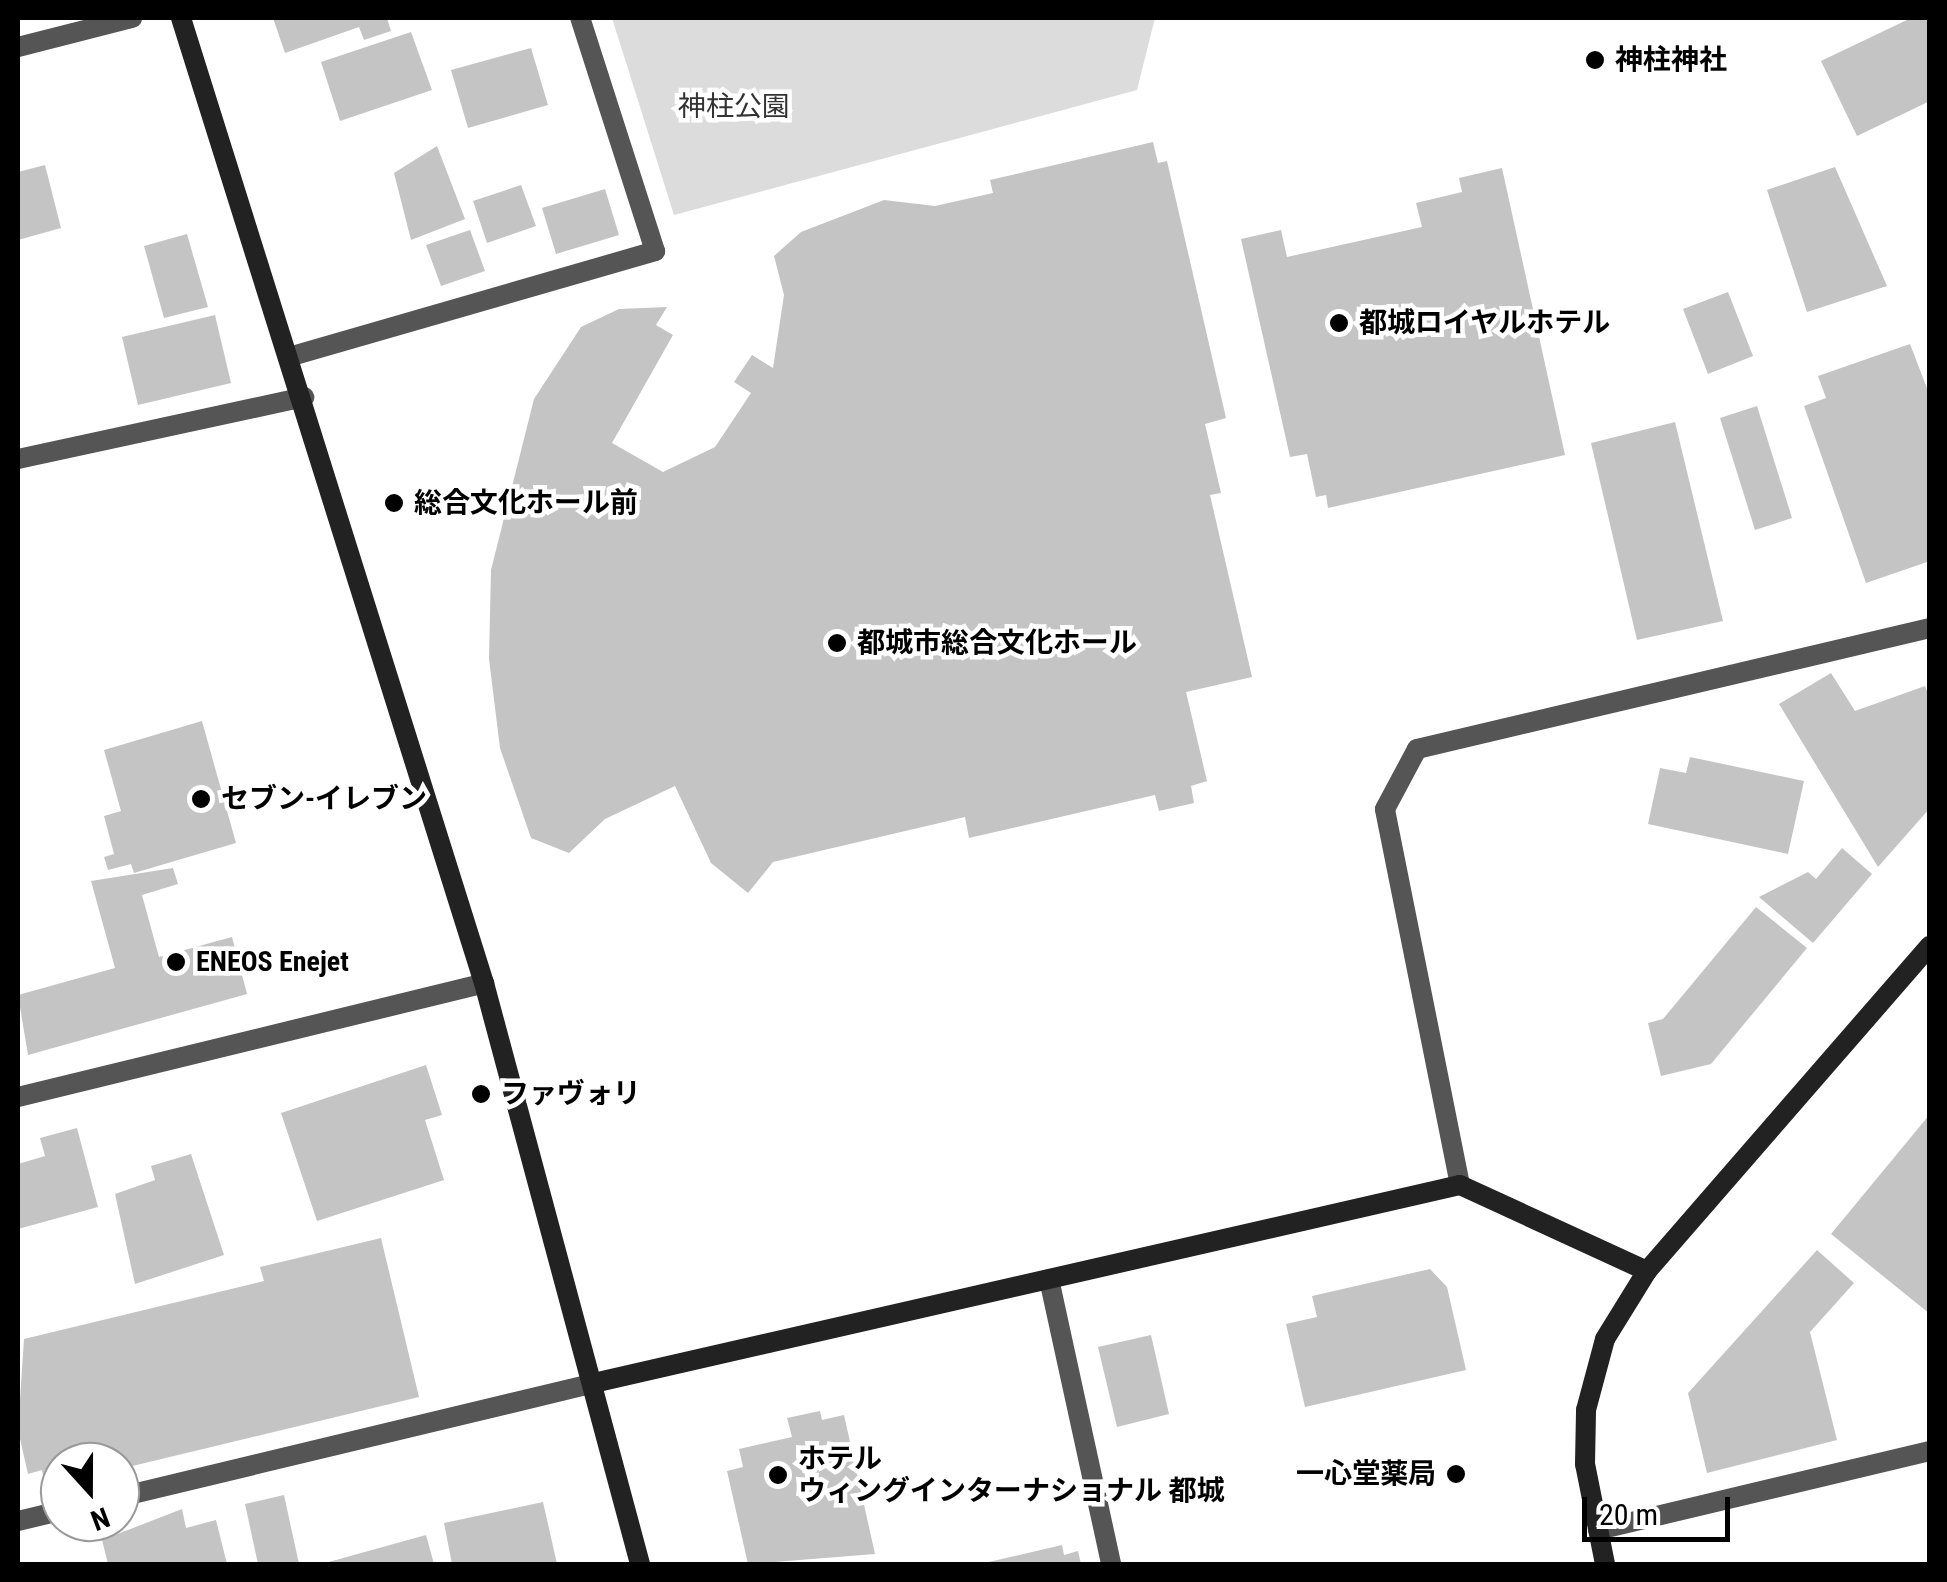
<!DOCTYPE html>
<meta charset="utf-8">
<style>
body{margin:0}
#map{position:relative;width:1947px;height:1582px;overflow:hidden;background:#fff;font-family:"Roboto Condensed","Noto Sans JP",sans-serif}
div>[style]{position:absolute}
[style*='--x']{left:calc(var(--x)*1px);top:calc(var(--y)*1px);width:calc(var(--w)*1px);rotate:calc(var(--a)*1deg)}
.green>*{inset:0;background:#dcdcdc}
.building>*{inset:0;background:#c4c4c4}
.street>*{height:20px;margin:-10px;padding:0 10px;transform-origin:10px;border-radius:10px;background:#555}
.secondary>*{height:20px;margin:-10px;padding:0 10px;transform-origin:10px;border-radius:10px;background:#222}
.dots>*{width:28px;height:28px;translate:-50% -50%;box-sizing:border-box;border:5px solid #fff;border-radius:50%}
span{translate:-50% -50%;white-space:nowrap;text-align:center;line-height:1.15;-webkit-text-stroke:9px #fff;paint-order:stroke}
.poi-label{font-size:28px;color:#000;font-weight:700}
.left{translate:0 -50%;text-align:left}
.right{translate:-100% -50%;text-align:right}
.park-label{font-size:28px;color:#333}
.frame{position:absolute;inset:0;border:20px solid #000;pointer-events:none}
.north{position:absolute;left:40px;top:1442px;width:100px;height:100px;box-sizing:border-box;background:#fff;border:2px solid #999;border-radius:50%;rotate:159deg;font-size:28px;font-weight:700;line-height:40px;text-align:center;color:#000}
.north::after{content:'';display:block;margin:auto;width:35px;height:45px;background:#000;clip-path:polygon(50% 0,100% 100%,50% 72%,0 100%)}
.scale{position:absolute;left:1582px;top:1497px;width:148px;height:45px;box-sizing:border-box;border:5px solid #000;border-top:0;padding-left:12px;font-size:30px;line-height:35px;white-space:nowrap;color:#000;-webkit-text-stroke:8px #fff;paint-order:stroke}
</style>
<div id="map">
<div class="green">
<i style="clip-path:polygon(612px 18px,1155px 18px,1137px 90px,674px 215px)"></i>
</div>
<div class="building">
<i style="clip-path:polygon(273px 18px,387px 18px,391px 31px,364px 40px,359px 27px,285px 53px)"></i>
<i style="clip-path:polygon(1911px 18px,1930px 18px,1930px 101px,1857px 136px,1821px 61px)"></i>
<i style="clip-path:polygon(411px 32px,432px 90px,340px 121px,321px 62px)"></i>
<i style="clip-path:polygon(531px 48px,548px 105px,468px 128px,451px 70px)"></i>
<i style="clip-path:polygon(1153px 142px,1158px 163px,1167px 161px,1226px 418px,1205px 424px,1221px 493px,1210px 495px,1252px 677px,1186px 692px,1207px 781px,1191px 786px,1194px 803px,1159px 811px,1155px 795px,969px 838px,965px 817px,773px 862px,748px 893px,711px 863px,675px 786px,605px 819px,569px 853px,531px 838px,500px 748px,489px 659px,491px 570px,534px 399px,581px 327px,619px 309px,667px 307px,656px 325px,673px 335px,612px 443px,663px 472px,715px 447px,751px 393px,734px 382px,752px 355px,773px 368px,784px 295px,774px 256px,801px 232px,884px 200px,935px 206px,993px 193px,990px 180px)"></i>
<i style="clip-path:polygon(437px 146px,465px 219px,411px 240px,394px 173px)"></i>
<i style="clip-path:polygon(45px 165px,61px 228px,18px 240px,18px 172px)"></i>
<i style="clip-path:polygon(1835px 167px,1887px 286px,1807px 312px,1767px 190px)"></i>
<i style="clip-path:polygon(1502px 168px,1565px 455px,1328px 508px,1326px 495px,1316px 497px,1307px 454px,1290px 457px,1241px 239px,1281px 230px,1287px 257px,1422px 227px,1416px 203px,1462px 192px,1459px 178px)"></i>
<i style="clip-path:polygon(521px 185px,536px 226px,487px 243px,473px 201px)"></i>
<i style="clip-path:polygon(605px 189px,619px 235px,556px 254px,542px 208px)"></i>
<i style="clip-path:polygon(470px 230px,485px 271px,441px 286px,426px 245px)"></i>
<i style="clip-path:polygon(187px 234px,208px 307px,164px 318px,144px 246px)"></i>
<i style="clip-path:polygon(1728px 292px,1753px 356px,1708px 374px,1683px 309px)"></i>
<i style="clip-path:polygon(215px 315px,231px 383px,138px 405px,122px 337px)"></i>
<i style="clip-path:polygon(1910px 344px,1930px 396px,1930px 561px,1866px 583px,1804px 406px,1826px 398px,1818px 376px)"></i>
<i style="clip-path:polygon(1757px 406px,1792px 518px,1755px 530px,1720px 418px)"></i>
<i style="clip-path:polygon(1675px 422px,1723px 621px,1637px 640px,1591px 443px)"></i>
<i style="clip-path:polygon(1831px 673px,1855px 711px,1925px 686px,1930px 698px,1930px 808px,1878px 867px,1779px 704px)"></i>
<i style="clip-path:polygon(202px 721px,236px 843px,134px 873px,131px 864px,108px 870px,104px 857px,114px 854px,104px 816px,121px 811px,104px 750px)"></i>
<i style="clip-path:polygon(1690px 757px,1804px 781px,1788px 854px,1648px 824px,1660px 768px,1686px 773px)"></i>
<i style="clip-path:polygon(1842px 848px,1872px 874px,1813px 943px,1759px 897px,1808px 872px,1816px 879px)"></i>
<i style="clip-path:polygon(173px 868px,178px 884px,142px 895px,159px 957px,232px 937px,247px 994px,28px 1055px,18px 995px,115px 968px,91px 881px)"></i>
<i style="clip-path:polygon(1756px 907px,1807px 948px,1711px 1064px,1661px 1076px,1648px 1023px,1663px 1019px)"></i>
<i style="clip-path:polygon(426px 1065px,442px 1115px,425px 1120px,444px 1180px,317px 1221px,281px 1113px)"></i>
<i style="clip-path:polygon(1930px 1114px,1930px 1314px,1831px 1234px)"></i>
<i style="clip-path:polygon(77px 1128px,98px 1207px,18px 1229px,18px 1164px,45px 1156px,40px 1138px)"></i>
<i style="clip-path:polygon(191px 1154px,224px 1255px,135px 1284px,115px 1194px,155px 1180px,151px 1166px)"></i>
<i style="clip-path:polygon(381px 1238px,419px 1397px,120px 1469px,120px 1462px,60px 1462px,60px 1484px,45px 1487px,42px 1470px,28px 1474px,18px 1430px,24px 1339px,264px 1281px,260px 1267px)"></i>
<i style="clip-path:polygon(1817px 1250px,1854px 1283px,1810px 1332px,1837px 1440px,1707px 1473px,1688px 1393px)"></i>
<i style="clip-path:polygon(1430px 1269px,1447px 1287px,1466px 1370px,1305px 1407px,1286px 1324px,1317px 1317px,1312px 1296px)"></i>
<i style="clip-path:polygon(1151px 1335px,1169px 1414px,1117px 1427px,1098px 1347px)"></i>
<i style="clip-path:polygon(820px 1411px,822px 1420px,844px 1415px,875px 1554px,748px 1564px,727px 1471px,743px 1467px,739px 1449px,792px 1437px,787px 1418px)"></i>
<i style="clip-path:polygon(284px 1495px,299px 1564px,258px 1564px,245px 1504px)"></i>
<i style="clip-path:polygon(543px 1502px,557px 1564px,452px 1564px,444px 1523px)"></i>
<i style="clip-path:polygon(182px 1509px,186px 1528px,216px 1520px,227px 1564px,108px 1564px,102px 1540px)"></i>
<i style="clip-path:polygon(426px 1535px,434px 1564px,326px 1564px,325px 1563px)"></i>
<i style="clip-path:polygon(1062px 1545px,1064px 1555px,1078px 1551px,1081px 1564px,980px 1564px)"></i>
</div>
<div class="street">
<i style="--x:18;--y:47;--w:118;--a:-14.3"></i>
<i style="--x:292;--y:356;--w:378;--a:-16.1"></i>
<i style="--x:655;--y:251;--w:245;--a:-107.8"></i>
<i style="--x:18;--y:459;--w:293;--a:-12.2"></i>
<i style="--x:18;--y:1097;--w:480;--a:-13.7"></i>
<i style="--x:1460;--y:1185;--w:383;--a:-101.3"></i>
<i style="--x:1385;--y:809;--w:68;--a:-61.9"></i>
<i style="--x:1417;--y:749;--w:527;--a:-13.27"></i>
<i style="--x:1049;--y:1279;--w:292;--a:77.7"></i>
<i style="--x:120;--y:1497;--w:492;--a:-13.5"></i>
<i style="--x:18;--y:1521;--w:43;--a:-13.4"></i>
<i style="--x:1598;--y:1530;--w:341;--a:-13.4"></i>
</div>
<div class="secondary">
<i style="--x:181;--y:18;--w:1011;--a:72.57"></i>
<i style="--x:484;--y:983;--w:602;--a:74.97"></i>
<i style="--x:598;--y:1382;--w:884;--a:-12.87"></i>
<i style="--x:1460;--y:1185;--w:206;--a:24.7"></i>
<i style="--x:1605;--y:1564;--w:102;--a:-101.3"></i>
<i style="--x:1585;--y:1464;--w:54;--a:-88.9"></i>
<i style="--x:1586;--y:1410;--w:73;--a:-75"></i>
<i style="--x:1605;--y:1339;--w:80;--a:-58.3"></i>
<i style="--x:1647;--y:1271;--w:431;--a:-49"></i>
</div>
<div class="dots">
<i style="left:1595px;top:60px;background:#000"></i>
<i style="left:1339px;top:323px;background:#000"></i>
<i style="left:394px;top:503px;background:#000"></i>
<i style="left:837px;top:643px;background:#000"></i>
<i style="left:201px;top:799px;background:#000"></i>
<i style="left:176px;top:962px;background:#000"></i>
<i style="left:481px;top:1094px;background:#000"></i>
<i style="left:1456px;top:1474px;background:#000"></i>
<i style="left:778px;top:1475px;background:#000"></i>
</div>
<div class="poi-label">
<span class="left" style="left:1615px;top:60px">神柱神社</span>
<span class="left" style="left:1359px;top:323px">都城ロイヤルホテル</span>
<span class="left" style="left:414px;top:503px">総合文化ホール前</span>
<span class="left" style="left:857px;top:643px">都城市総合文化ホール</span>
<span class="left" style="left:221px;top:799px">セブン-イレブン</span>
<span class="left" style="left:196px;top:962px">ENEOS Enejet</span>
<span class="left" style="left:501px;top:1094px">ファヴォリ</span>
<span class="left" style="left:798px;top:1475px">ホテル<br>ウィングインターナショナル 都城</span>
<span class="right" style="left:1436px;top:1474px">一心堂薬局</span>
</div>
<div class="park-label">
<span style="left:734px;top:107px">神柱公園</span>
</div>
<div class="frame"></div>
<div class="north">N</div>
<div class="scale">20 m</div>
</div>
